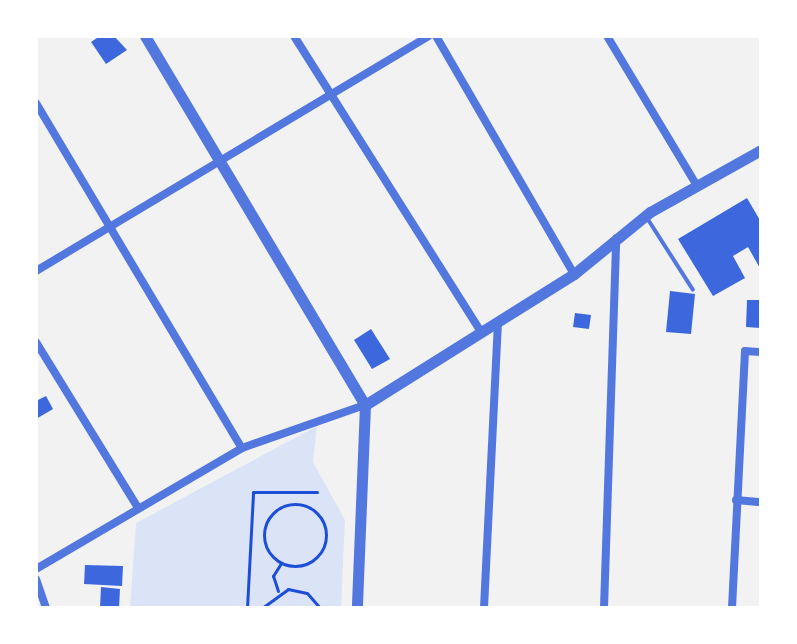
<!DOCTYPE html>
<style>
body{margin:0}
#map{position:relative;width:797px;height:644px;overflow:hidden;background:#f2f2f2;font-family:"Noto Sans",sans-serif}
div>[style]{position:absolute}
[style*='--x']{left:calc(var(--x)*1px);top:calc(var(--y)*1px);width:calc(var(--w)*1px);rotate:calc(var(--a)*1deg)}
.green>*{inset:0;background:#dbe4f7}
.building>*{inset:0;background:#3d67dc}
.path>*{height:3px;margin:-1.5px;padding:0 1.5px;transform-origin:1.5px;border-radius:1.5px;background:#1d4ed8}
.path>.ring{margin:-1.5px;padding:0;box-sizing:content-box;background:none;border:3px solid #1d4ed8;border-radius:50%}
.service>*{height:4px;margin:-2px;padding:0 2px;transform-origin:2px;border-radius:2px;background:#5277de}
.minor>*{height:8px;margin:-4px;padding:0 4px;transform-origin:4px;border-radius:4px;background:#5277de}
.tertiary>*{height:11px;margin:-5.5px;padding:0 5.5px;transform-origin:5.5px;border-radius:5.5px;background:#5277de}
span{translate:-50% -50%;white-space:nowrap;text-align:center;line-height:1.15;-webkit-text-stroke:8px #fff;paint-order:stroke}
.frame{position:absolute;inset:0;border:38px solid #fff;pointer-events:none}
</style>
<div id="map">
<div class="green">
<i style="clip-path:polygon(317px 426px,313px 462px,345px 520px,341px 608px,130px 608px,136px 523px)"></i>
</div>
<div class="building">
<i style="clip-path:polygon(100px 36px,114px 36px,127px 50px,106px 64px,91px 42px)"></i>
<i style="clip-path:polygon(747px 198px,761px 222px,761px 270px,748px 247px,733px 256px,745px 278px,713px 296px,678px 239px)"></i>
<i style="clip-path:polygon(670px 291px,695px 294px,691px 334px,666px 332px)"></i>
<i style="clip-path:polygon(747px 300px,761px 300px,761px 328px,746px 327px)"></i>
<i style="clip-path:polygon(575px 313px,591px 315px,589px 329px,573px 327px)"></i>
<i style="clip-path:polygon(371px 329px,390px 359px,372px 369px,354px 340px)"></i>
<i style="clip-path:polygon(46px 396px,53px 409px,36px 419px,36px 401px)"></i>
<i style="clip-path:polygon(85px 565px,123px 566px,122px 586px,84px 584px)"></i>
<i style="clip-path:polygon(101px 587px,120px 589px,119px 608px,100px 608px)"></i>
</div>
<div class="path">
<i class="ring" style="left:264px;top:504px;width:59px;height:59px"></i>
<i style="--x:278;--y:591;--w:16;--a:-108"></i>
<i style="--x:273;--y:576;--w:15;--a:-58"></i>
<i style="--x:247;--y:608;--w:116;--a:-87"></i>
<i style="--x:253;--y:492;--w:64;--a:0"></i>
<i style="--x:262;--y:608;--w:32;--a:-36"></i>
<i style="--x:288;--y:589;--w:19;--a:12"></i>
<i style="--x:307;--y:593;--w:20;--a:49"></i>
</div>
<div class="service">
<i style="--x:647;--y:218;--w:85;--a:57.4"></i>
</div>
<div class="minor">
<i style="--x:294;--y:36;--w:350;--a:57.7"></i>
<i style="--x:436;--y:36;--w:275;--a:59.9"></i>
<i style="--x:607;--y:36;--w:175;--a:59"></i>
<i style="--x:36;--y:103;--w:402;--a:59.2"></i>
<i style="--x:36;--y:271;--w:457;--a:-30.9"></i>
<i style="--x:36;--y:342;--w:193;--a:58.4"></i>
<i style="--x:736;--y:500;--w:25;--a:5"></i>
<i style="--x:36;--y:569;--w:239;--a:-30.4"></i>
<i style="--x:242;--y:448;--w:130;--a:-19.3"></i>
<i style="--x:36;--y:579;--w:31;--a:71"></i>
<i style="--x:484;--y:608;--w:286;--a:-87.2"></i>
<i style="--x:604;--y:608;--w:370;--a:-88.1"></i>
<i style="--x:732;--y:608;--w:257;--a:-87.1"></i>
<i style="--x:745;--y:351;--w:16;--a:4"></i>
</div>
<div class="tertiary">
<i style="--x:145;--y:36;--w:430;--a:59.2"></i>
<i style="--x:365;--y:405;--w:203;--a:92.3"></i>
<i style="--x:365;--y:405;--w:247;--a:-32.1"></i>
<i style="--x:574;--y:274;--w:98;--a:-39.2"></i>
<i style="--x:650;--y:212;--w:127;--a:-29.2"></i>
</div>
<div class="frame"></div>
</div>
